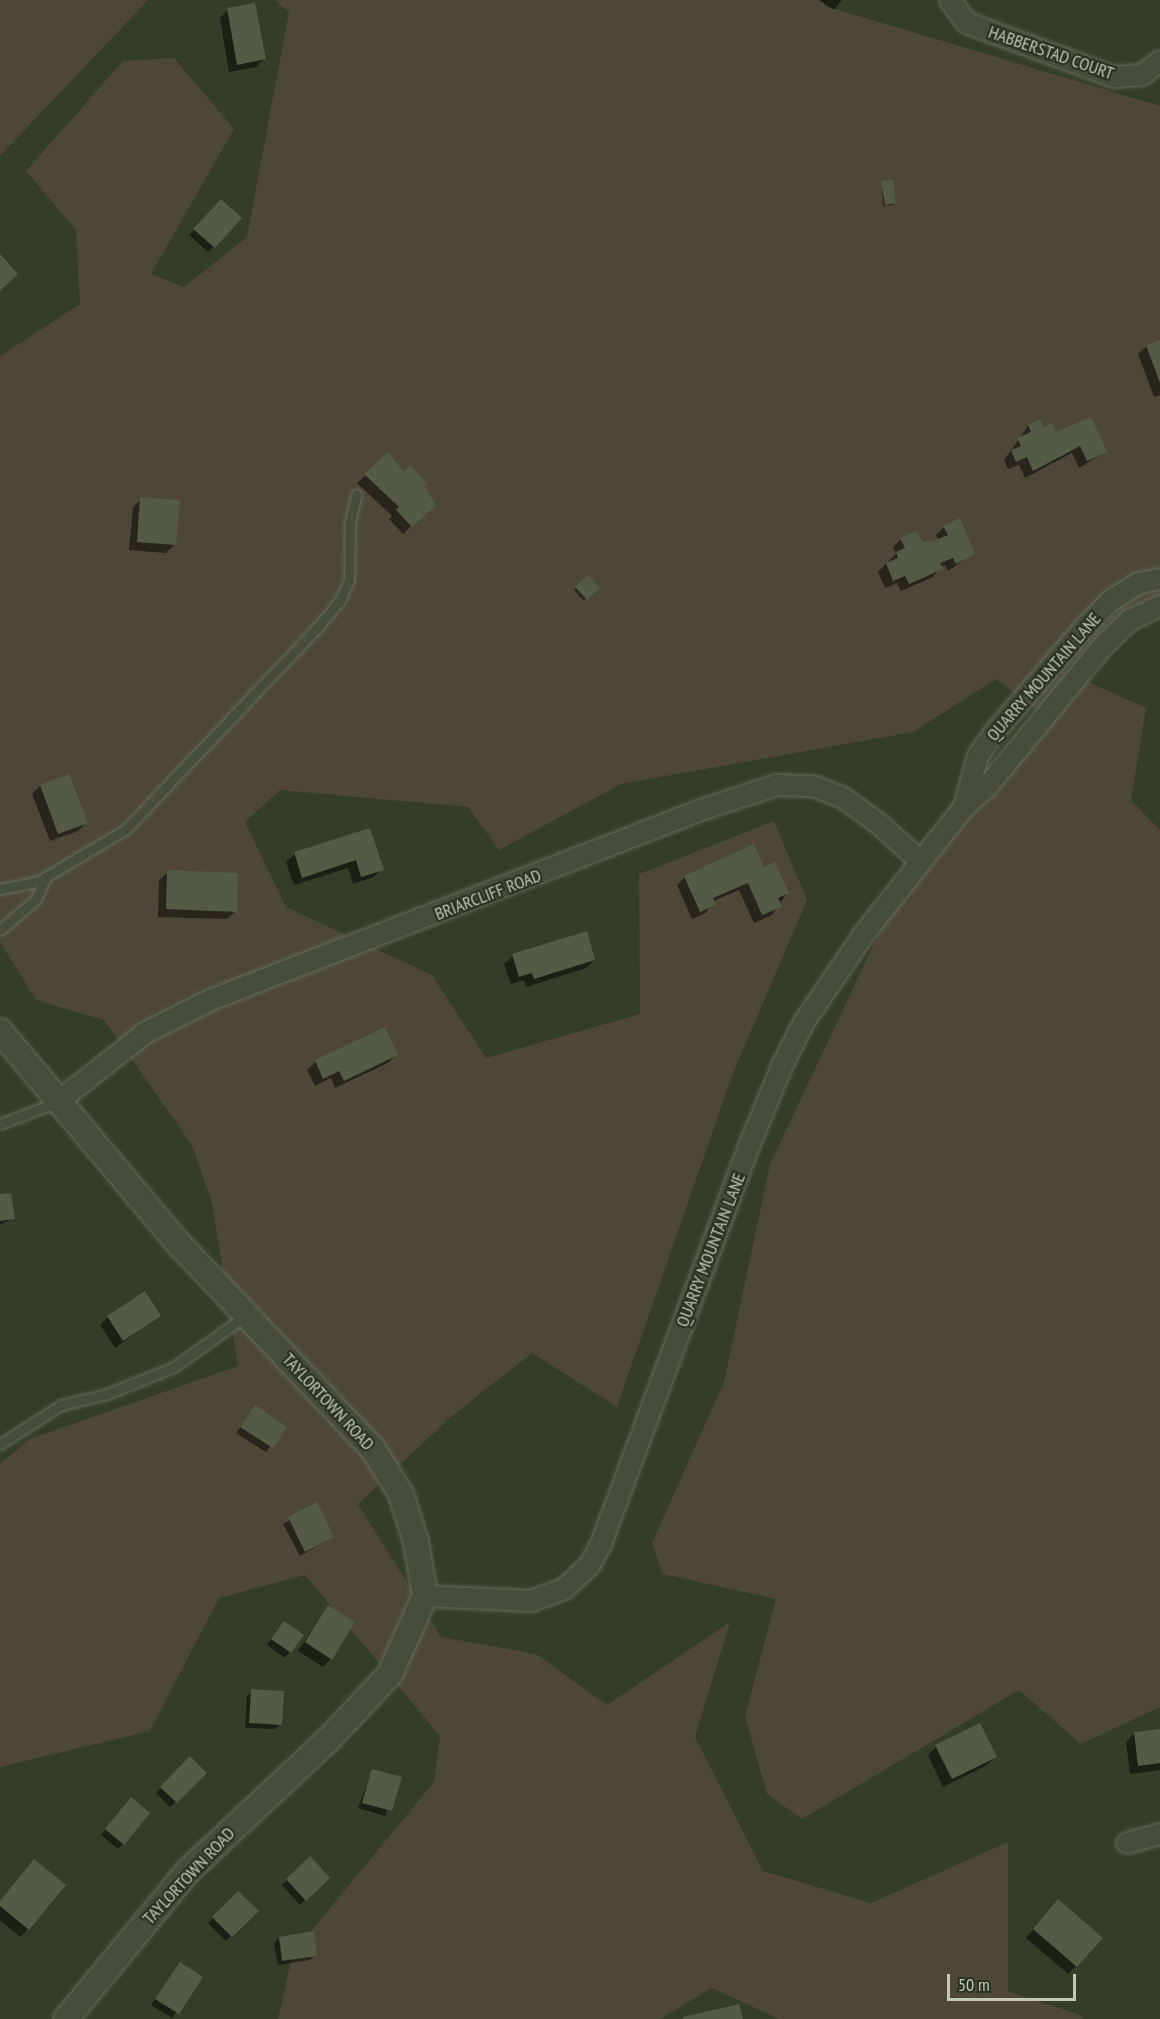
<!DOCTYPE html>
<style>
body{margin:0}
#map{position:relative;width:1160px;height:2019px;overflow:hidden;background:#343d28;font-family:"PT Sans Narrow",sans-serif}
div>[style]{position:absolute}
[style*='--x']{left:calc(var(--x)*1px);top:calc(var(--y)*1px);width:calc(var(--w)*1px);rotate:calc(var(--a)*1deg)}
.green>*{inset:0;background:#4e4737}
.shadow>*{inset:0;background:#0007}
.building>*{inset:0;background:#535b44}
.roads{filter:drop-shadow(0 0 2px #646b59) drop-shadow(0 0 2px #646b59)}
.service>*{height:9px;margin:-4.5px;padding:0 4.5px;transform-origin:4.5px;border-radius:4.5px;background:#464d3b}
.minor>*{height:20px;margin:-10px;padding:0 10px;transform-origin:10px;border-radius:10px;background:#464d3b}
.tertiary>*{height:24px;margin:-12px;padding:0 12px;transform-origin:12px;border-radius:12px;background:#464d3b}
span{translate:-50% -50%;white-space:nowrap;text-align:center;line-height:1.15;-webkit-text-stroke:4.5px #2b3220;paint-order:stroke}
.street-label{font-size:18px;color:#c1c8b8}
.scale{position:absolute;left:947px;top:1974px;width:129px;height:27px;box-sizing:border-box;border:3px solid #c1c8b8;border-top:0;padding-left:8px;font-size:18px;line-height:21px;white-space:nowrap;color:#c1c8b8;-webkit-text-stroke:4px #2b3220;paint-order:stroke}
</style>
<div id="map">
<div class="green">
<i style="clip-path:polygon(0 0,148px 0,0 156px)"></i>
<i style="clip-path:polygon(275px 0,822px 0,825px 6px,1160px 106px,1160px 605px,1039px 711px,996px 679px,913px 732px,621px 784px,499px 850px,468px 807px,280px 790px,245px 822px,286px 907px,432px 975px,486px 1058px,640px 1014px,639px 874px,774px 821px,807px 900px,733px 1073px,617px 1407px,532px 1353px,452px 1416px,358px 1504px,441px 1637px,536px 1654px,607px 1705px,730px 1622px,695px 1737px,763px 1871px,871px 1903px,1008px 1842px,1008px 1991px,1081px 2015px,1083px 2019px,779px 2019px,712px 1988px,660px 2019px,278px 2019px,293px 1953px,434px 1782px,440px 1736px,305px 1575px,219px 1598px,150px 1731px,0 1767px,0 1464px,30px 1439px,238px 1366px,212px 1203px,192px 1145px,104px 1020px,36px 1000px,0 942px,0 356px,80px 304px,76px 230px,26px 171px,123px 61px,174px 58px,234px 129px,151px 274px,184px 287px,247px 237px,289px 12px)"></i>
<i style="clip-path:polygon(1086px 681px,1146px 708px,1131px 800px,1160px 830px,1160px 1707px,1081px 1744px,1019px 1690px,802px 1819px,767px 1794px,745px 1716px,776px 1599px,663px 1574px,652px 1543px,724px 1382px,770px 1164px,894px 902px)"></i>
</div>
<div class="shadow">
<i style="clip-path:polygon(819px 0,842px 0,834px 10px)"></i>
<i style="clip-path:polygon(228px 10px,264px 59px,256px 67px,229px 72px,220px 18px)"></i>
<i style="clip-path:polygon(882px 183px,895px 202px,892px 205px,883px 206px)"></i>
<i style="clip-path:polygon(216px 206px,240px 218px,208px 252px,189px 235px)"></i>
<i style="clip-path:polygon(1160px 343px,1160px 395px,1154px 397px,1138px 354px,1147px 346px)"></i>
<i style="clip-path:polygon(1028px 426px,1043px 429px,1105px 452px,1079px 468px,1072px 453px,1025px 478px,1019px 465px,1008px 469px,1004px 460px)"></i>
<i style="clip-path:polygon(388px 454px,404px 474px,422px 486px,434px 504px,403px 534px,389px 519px,392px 516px,357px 483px)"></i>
<i style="clip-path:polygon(141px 499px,175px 544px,166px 553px,129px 550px,133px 507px)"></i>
<i style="clip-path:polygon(944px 527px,973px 554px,948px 571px,945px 565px,940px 567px,933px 577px,901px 591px,897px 583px,885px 588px,878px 572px,896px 554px,893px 547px,901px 539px,922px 543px,938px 540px,936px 535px)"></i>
<i style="clip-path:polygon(588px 577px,598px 588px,584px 601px,574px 590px)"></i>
<i style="clip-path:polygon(68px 776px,86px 823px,78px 831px,50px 841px,32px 794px,40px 786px)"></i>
<i style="clip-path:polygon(369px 830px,382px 869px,374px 877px,353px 884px,348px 868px,294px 885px,286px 862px,295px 854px)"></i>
<i style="clip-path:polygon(763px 869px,787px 893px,772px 915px,754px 923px,739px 890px,713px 901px,706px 913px,692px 919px,677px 885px,685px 877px)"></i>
<i style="clip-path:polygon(168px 872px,236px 911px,227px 919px,158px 917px,159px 880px)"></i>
<i style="clip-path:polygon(513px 956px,594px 960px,586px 968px,526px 987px,524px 980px,511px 984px,504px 964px)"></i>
<i style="clip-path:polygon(384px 1029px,396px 1055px,388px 1063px,335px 1088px,331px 1078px,315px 1086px,307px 1070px,316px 1061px)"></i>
<i style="clip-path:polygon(0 1196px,13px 1218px,0 1225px)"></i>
<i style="clip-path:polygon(159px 1316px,115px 1348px,100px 1325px,108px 1317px)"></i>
<i style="clip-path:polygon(255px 1407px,285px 1427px,266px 1452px,236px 1433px)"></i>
<i style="clip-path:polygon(316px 1504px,333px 1537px,300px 1556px,283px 1524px)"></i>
<i style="clip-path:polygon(328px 1607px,331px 1659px,323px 1667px,298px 1651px)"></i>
<i style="clip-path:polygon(279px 1628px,302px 1636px,285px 1658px,267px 1645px)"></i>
<i style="clip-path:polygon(252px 1691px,281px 1724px,275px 1729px,245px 1728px,247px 1696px)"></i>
<i style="clip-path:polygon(1160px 1730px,1160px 1770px,1130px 1774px,1126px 1742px,1134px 1734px)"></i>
<i style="clip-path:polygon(936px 1747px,995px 1757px,987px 1765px,943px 1787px,928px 1755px)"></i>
<i style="clip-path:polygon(190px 1758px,205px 1773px,170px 1807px,156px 1793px)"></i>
<i style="clip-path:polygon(373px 1770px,400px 1778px,385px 1816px,358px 1808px)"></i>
<i style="clip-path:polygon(126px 1804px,123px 1844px,118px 1849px,101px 1835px)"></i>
<i style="clip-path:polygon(310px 1859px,328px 1878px,300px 1905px,282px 1885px)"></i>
<i style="clip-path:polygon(238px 1893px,256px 1911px,226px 1941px,208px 1923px)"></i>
<i style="clip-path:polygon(0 1901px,28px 1929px,20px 1937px,0 1920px)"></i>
<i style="clip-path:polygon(1050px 1909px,1076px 1966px,1068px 1974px,1026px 1938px)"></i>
<i style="clip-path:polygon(279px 1938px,316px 1955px,310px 1960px,278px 1965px,274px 1943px)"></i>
<i style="clip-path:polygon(180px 1964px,201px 1978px,172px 2018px,151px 2005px)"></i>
</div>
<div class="building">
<i style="clip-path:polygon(255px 3px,266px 59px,237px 65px,227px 8px)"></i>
<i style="clip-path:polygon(893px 180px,896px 203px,885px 205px,881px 181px)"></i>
<i style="clip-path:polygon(221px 199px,242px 218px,215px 248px,193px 229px)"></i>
<i style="clip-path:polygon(0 254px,18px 274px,0 291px)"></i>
<i style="clip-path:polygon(1160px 340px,1160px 383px,1146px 345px)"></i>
<i style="clip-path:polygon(1091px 417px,1107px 452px,1087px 461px,1080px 446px,1033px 471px,1027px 457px,1016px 462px,1011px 450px,1021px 446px,1017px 438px,1031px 432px,1028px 425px,1040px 419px,1044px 427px,1052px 423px,1056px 432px)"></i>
<i style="clip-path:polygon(388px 452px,404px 472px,410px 465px,427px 483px,424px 486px,436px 505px,412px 527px,396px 510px,399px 507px,364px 474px)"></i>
<i style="clip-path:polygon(140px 497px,180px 500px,176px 545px,137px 542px)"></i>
<i style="clip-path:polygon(960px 518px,975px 554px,956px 564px,953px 558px,940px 563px,943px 569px,909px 584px,905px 576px,893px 581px,886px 563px,898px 558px,896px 552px,905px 548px,900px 538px,917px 531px,923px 542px,933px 541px,948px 535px,943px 526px)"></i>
<i style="clip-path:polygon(588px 575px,600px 588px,587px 600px,575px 587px)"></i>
<i style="clip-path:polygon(69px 774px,88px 823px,58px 834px,40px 785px)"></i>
<i style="clip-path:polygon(370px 828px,384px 870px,361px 877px,356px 860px,302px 878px,294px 852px)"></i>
<i style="clip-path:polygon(754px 844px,764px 867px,775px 862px,789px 893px,778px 898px,782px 907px,762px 915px,748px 883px,713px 898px,716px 905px,700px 912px,684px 876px)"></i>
<i style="clip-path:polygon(167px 870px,238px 873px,237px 912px,166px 909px)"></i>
<i style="clip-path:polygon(587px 931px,595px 960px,534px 979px,532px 973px,519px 977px,512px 954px)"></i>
<i style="clip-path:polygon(385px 1027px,398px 1055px,344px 1081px,339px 1071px,323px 1079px,315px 1060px)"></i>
<i style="clip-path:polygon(11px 1193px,15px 1219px,0 1221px,0 1194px)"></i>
<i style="clip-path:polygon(145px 1291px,161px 1316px,123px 1341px,107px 1316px)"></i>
<i style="clip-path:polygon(255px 1405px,287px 1427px,273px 1448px,240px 1427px)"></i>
<i style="clip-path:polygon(317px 1502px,334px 1537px,305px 1552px,288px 1517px)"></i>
<i style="clip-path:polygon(328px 1605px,355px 1622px,332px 1660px,305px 1642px)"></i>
<i style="clip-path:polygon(284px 1621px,304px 1635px,291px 1653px,271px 1639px)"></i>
<i style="clip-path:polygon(251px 1689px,284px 1691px,282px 1725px,249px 1723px)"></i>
<i style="clip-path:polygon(980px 1723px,997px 1757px,952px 1779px,935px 1745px)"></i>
<i style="clip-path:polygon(1160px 1729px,1160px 1763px,1138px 1766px,1134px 1732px)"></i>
<i style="clip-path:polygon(190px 1756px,207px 1773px,177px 1803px,160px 1787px)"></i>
<i style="clip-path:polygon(372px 1769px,402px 1777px,392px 1811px,362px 1803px)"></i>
<i style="clip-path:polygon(131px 1797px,150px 1813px,124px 1845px,105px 1829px)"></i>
<i style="clip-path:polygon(310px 1856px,330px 1878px,306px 1901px,286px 1879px)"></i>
<i style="clip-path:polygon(34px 1859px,66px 1885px,29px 1930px,0 1906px,0 1901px)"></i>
<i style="clip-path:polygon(238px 1891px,259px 1911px,232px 1937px,212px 1917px)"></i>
<i style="clip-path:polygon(1058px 1899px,1103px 1938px,1077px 1967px,1033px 1929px)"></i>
<i style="clip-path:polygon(314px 1931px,317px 1956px,282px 1961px,279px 1937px)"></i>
<i style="clip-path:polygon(180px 1962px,203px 1977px,179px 2014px,155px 1999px)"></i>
<i style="clip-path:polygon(739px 2004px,743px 2019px,683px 2019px,683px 2017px)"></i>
</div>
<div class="roads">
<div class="service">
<i style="--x:0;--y:889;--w:38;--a:-11"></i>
<i style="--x:37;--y:882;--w:104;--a:-30.8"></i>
<i style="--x:126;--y:829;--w:276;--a:-46.5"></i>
<i style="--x:316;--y:629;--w:35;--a:-50"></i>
<i style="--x:339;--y:602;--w:23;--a:-65"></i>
<i style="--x:349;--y:581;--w:59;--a:-89"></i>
<i style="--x:350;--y:522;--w:28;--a:-77"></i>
<i style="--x:0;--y:930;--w:48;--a:-40.7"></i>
<i style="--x:36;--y:899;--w:24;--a:-66"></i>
<i style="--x:0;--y:1124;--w:61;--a:-21.1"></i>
<i style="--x:0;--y:1444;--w:72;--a:-32.6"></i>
<i style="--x:61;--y:1405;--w:47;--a:-13.4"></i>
<i style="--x:107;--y:1394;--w:72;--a:-21.9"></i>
<i style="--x:174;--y:1367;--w:87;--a:-35.7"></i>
</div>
<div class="minor">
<i style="--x:950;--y:0;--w:29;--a:54"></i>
<i style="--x:967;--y:23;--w:157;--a:20.2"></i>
<i style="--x:1114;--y:77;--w:28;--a:-4"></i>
<i style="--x:1142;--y:75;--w:23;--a:-38"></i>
<i style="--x:964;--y:807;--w:53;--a:-74.6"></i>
<i style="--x:978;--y:756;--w:28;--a:-55"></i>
<i style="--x:994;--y:733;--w:141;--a:-49.3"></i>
<i style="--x:1086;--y:626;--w:35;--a:-46"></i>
<i style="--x:1110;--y:601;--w:34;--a:-32"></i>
<i style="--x:1139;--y:583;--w:21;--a:-11"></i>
<i style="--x:59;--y:1101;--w:110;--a:-38.3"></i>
<i style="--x:145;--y:1033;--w:76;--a:-26.6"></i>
<i style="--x:213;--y:999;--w:523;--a:-21.17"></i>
<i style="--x:701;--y:810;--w:80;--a:-18.2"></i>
<i style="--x:777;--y:785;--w:36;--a:2"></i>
<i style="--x:813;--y:786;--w:31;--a:21"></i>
<i style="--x:842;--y:797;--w:44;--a:35.8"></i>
<i style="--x:878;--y:823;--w:58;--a:42.2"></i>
<i style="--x:425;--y:1596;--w:106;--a:2.7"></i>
<i style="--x:531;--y:1601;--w:35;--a:-20"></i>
<i style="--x:564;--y:1589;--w:35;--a:-43"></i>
<i style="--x:590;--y:1565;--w:24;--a:-62"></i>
<i style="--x:601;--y:1544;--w:425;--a:-69.6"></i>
<i style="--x:749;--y:1146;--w:89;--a:-67.5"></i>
<i style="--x:783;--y:1064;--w:47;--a:-63.4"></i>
<i style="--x:804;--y:1022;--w:107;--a:-55.7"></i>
<i style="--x:864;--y:934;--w:162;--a:-51.8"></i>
<i style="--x:964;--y:807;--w:29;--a:-41"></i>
<i style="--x:986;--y:788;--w:185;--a:-50.5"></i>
<i style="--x:1104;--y:645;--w:36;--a:-44"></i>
<i style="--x:1130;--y:620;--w:33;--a:-25"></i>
<i style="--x:1127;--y:1843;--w:34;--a:-15"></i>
</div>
<div class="tertiary">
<i style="--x:0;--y:1031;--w:277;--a:50"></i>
<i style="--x:178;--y:1243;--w:284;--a:46.6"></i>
<i style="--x:373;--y:1449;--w:53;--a:58.1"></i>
<i style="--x:401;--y:1494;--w:50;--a:72.6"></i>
<i style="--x:416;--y:1542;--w:55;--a:80.5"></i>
<i style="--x:425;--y:1596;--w:85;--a:114.2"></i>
<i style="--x:390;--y:1674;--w:89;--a:133.2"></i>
<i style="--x:329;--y:1739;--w:192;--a:136.9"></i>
<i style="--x:189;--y:1870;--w:193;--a:129.5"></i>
</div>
</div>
<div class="street-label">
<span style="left:1051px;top:53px;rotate:19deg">HABBERSTAD COURT</span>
<span style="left:1044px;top:677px;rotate:-49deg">QUARRY MOUNTAIN LANE</span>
<span style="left:488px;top:895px;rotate:-21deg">BRIARCLIFF ROAD</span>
<span style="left:711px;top:1250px;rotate:-69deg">QUARRY MOUNTAIN LANE</span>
<span style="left:328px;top:1402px;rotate:47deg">TAYLORTOWN ROAD</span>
<span style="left:189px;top:1876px;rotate:-47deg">TAYLORTOWN ROAD</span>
</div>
<div class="scale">50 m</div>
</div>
